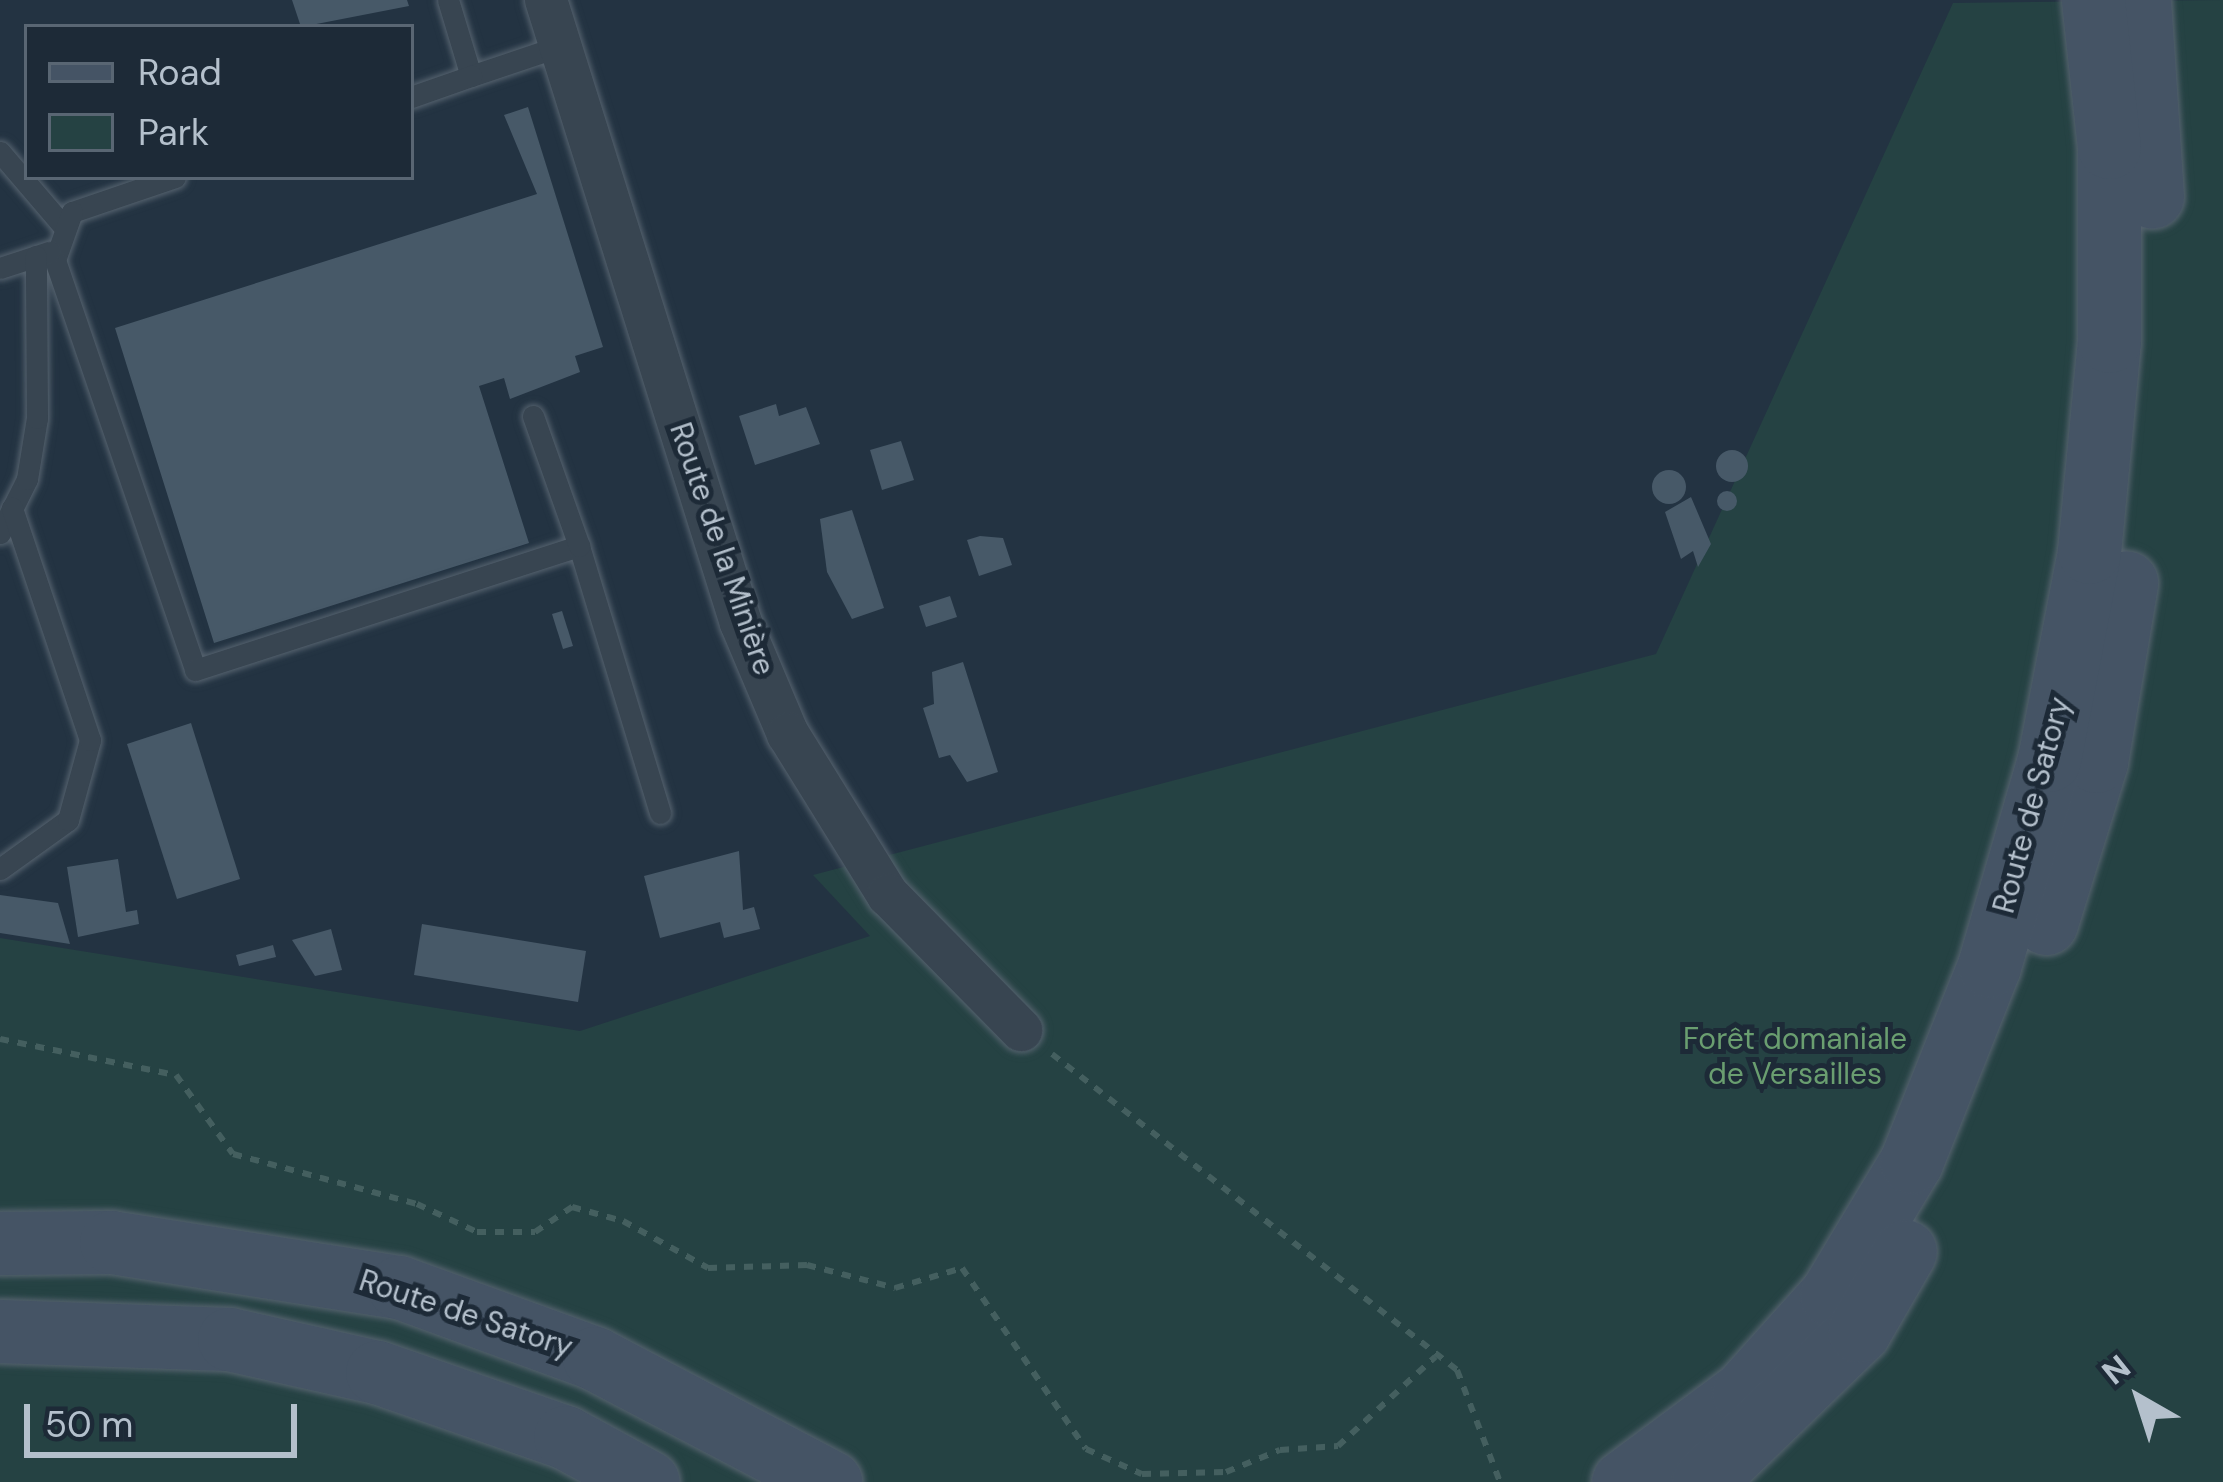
<!DOCTYPE html>
<meta charset="utf-8">
<style>
body{margin:0}
#map{position:relative;width:2223px;height:1482px;overflow:hidden;background:#233342;font-family:"DM Sans",sans-serif}
div>[style]{position:absolute}
[style*='--x']{left:calc(var(--x)*1px);top:calc(var(--y)*1px);width:calc(var(--w)*1px);rotate:calc(var(--a)*1deg)}
.green>*{inset:0;background:#254243}
.building>*{inset:0;background:#475968}
.round{border-radius:50%}
.path>*{height:6px;margin-top:-3px;transform-origin:0;background:repeating-linear-gradient(90deg,#445f5f 0 9px,transparent 0 18px)}
.roads{filter:drop-shadow(0 0 3px #56636f) drop-shadow(0 0 3px #56636f)}
.service>*{height:21px;margin:-10.5px;padding:0 10.5px;transform-origin:10.5px;border-radius:10.5px;background:#384551}
.minor>*{height:42px;margin:-21px;padding:0 21px;transform-origin:21px;border-radius:21px;background:#384551}
.secondary>*{height:63px;margin:-31.5px;padding:0 31.5px;transform-origin:31.5px;border-radius:31.5px;background:#455465}
span{translate:-50% -50%;white-space:nowrap;text-align:center;line-height:1.15;-webkit-text-stroke:10px #1d2a37;paint-order:stroke}
.street-label{font-size:30px;color:#b4c0cc}
.park-label{font-size:30px;color:#6a9e70}
.legend{position:absolute;left:24px;top:24px;width:390px;height:156px;box-sizing:border-box;background:#1d2a37;border:3px solid #596673;margin:0;padding:15px 21px;list-style:none;font-size:36px;color:#b4c0cc}
.legend li{display:flex;align-items:center;gap:24px;height:60px}
.legend b{width:60px;border:3px solid #596673}
.north{position:absolute;left:2079px;top:1338px;width:120px;height:120px;-webkit-text-stroke:9px #1d2a37;paint-order:stroke;rotate:321deg;font-size:33px;font-weight:700;line-height:48px;text-align:center;color:#b4c0cc}
.north::after{content:'';display:block;margin:auto;width:42px;height:54px;background:#b4c0cc;clip-path:polygon(50% 0,100% 100%,50% 72%,0 100%)}
.scale{position:absolute;left:24px;top:1404px;width:273px;height:54px;box-sizing:border-box;border:6px solid #b4c0cc;border-top:0;padding-left:15px;font-size:36px;line-height:42px;white-space:nowrap;color:#b4c0cc;-webkit-text-stroke:9px #1d2a37;paint-order:stroke}
</style>
<div id="map">
<div class="green">
<i style="clip-path:polygon(2223px 0,2223px 1482px,0 1482px,0 938px,580px 1031px,870px 936px,813px 875px,1656px 654px,1953px 3px)"></i>
</div>
<div class="building">
<i style="clip-path:polygon(292px 0,407px 0,409px 6px,301px 27px)"></i>
<i style="clip-path:polygon(528px 107px,603px 347px,575px 356px,580px 372px,510px 399px,504px 378px,479px 386px,529px 543px,214px 643px,115px 328px,537px 194px,504px 115px)"></i>
<i style="clip-path:polygon(776px 404px,779px 416px,806px 407px,820px 444px,755px 465px,739px 416px)"></i>
<i style="clip-path:polygon(901px 441px,914px 480px,882px 490px,870px 450px)"></i>
<i class="round" style="left:1716px;top:450px;width:32px;height:32px"></i>
<i class="round" style="left:1652px;top:470px;width:34px;height:34px"></i>
<i class="round" style="left:1717px;top:491px;width:20px;height:20px"></i>
<i style="clip-path:polygon(1691px 497px,1711px 544px,1698px 567px,1693px 551px,1681px 559px,1665px 512px)"></i>
<i style="clip-path:polygon(852px 510px,884px 608px,852px 619px,827px 572px,820px 519px)"></i>
<i style="clip-path:polygon(980px 536px,1003px 538px,1012px 565px,979px 576px,967px 540px)"></i>
<i style="clip-path:polygon(950px 596px,957px 617px,926px 627px,919px 606px)"></i>
<i style="clip-path:polygon(562px 611px,573px 646px,563px 649px,552px 614px)"></i>
<i style="clip-path:polygon(963px 662px,998px 772px,967px 782px,950px 755px,939px 758px,923px 708px,934px 704px,932px 672px)"></i>
<i style="clip-path:polygon(191px 723px,240px 879px,177px 899px,127px 744px)"></i>
<i style="clip-path:polygon(739px 851px,743px 910px,754px 907px,760px 929px,724px 938px,720px 922px,660px 938px,644px 876px)"></i>
<i style="clip-path:polygon(118px 859px,126px 912px,137px 910px,139px 924px,78px 937px,67px 867px)"></i>
<i style="clip-path:polygon(0 895px,58px 903px,70px 944px,0 933px)"></i>
<i style="clip-path:polygon(422px 924px,586px 951px,578px 1002px,414px 975px)"></i>
<i style="clip-path:polygon(331px 929px,342px 970px,315px 976px,292px 940px)"></i>
<i style="clip-path:polygon(273px 945px,276px 957px,239px 966px,236px 955px)"></i>
</div>
<div class="path">
<i style="--x:0;--y:1039;--w:180;--a:11.6"></i>
<i style="--x:176;--y:1075;--w:97;--a:54.2"></i>
<i style="--x:233;--y:1154;--w:191;--a:15.2"></i>
<i style="--x:417;--y:1204;--w:66;--a:25"></i>
<i style="--x:477;--y:1232;--w:58;--a:0"></i>
<i style="--x:535;--y:1232;--w:45;--a:-34"></i>
<i style="--x:572;--y:1207;--w:53;--a:15.4"></i>
<i style="--x:623;--y:1221;--w:97;--a:28.9"></i>
<i style="--x:708;--y:1268;--w:99;--a:-1.7"></i>
<i style="--x:807;--y:1265;--w:91;--a:14.6"></i>
<i style="--x:895;--y:1288;--w:70;--a:-16.6"></i>
<i style="--x:962;--y:1268;--w:219;--a:55.6"></i>
<i style="--x:1086;--y:1449;--w:61;--a:24.1"></i>
<i style="--x:1142;--y:1474;--w:84;--a:-1.4"></i>
<i style="--x:1226;--y:1472;--w:58;--a:-22.2"></i>
<i style="--x:1280;--y:1450;--w:58;--a:-3.9"></i>
<i style="--x:1338;--y:1446;--w:132;--a:-42.5"></i>
<i style="--x:1052;--y:1054;--w:514;--a:37.96"></i>
<i style="--x:1457;--y:1370;--w:120;--a:69"></i>
</div>
<div class="roads">
<div class="service">
<i style="--x:448;--y:0;--w:79;--a:73.2"></i>
<i style="--x:471;--y:76;--w:94;--a:-18.6"></i>
<i style="--x:411;--y:97;--w:64;--a:-19.3"></i>
<i style="--x:0;--y:152;--w:99;--a:49.5"></i>
<i style="--x:175;--y:177;--w:109;--a:161.2"></i>
<i style="--x:72;--y:212;--w:51;--a:109.5"></i>
<i style="--x:55;--y:260;--w:433;--a:71.1"></i>
<i style="--x:195;--y:670;--w:404;--a:-17.9"></i>
<i style="--x:579;--y:546;--w:279;--a:73.1"></i>
<i style="--x:0;--y:268;--w:52;--a:-18.1"></i>
<i style="--x:533;--y:416;--w:138;--a:70.5"></i>
<i style="--x:0;--y:533;--w:60;--a:-63.4"></i>
<i style="--x:27;--y:479;--w:62;--a:-80.7"></i>
<i style="--x:37;--y:418;--w:162;--a:-90.4"></i>
<i style="--x:0;--y:869;--w:84;--a:-35.8"></i>
<i style="--x:68;--y:820;--w:83;--a:-74.6"></i>
<i style="--x:90;--y:740;--w:245;--a:-108.6"></i>
</div>
<div class="minor">
<i style="--x:546;--y:0;--w:653;--a:72.62"></i>
<i style="--x:741;--y:623;--w:121;--a:67.1"></i>
<i style="--x:788;--y:734;--w:190;--a:58.2"></i>
<i style="--x:888;--y:895;--w:190;--a:45.4"></i>
</div>
<div class="secondary">
<i style="--x:2139;--y:0;--w:197;--a:86.2"></i>
<i style="--x:2046;--y:923;--w:170;--a:-72.8"></i>
<i style="--x:2096;--y:761;--w:181;--a:-80.4"></i>
<i style="--x:0;--y:1243;--w:111;--a:-0.5"></i>
<i style="--x:111;--y:1242;--w:291;--a:8.9"></i>
<i style="--x:399;--y:1287;--w:208;--a:20"></i>
<i style="--x:594;--y:1358;--w:267;--a:27.7"></i>
<i style="--x:0;--y:1331;--w:229;--a:2"></i>
<i style="--x:229;--y:1339;--w:152;--a:12.6"></i>
<i style="--x:377;--y:1372;--w:199;--a:19.1"></i>
<i style="--x:565;--y:1437;--w:94;--a:28.5"></i>
<i style="--x:1623;--y:1482;--w:149;--a:-36.6"></i>
<i style="--x:1743;--y:1393;--w:132;--a:-48.1"></i>
<i style="--x:1831;--y:1295;--w:155;--a:-59"></i>
<i style="--x:1911;--y:1162;--w:211;--a:-68.3"></i>
<i style="--x:1989;--y:966;--w:215;--a:-73.8"></i>
<i style="--x:2049;--y:760;--w:212;--a:-79.1"></i>
<i style="--x:2089;--y:552;--w:212;--a:-84.6"></i>
<i style="--x:2109;--y:341;--w:194;--a:-90"></i>
<i style="--x:2109;--y:147;--w:148;--a:-96.2"></i>
<i style="--x:1703;--y:1482;--w:217;--a:-44.1"></i>
<i style="--x:1859;--y:1331;--w:92;--a:-60.1"></i>
</div>
</div>
<div class="street-label">
<span style="left:722px;top:549px;rotate:71deg">Route de la Minière</span>
<span style="left:2032px;top:805px;rotate:-75deg">Route de Satory</span>
<span style="left:466px;top:1314px;rotate:18deg">Route de Satory</span>
</div>
<div class="park-label">
<span style="left:1795px;top:1056px">Forêt domaniale<br>de Versailles</span>
</div>
<ul class="legend">
<li><b style="height:15px;background:#455465"></b>Road</li>
<li><b style="height:33px;background:#254243"></b>Park</li>
</ul>
<div class="north">N</div>
<div class="scale">50 m</div>
</div>
